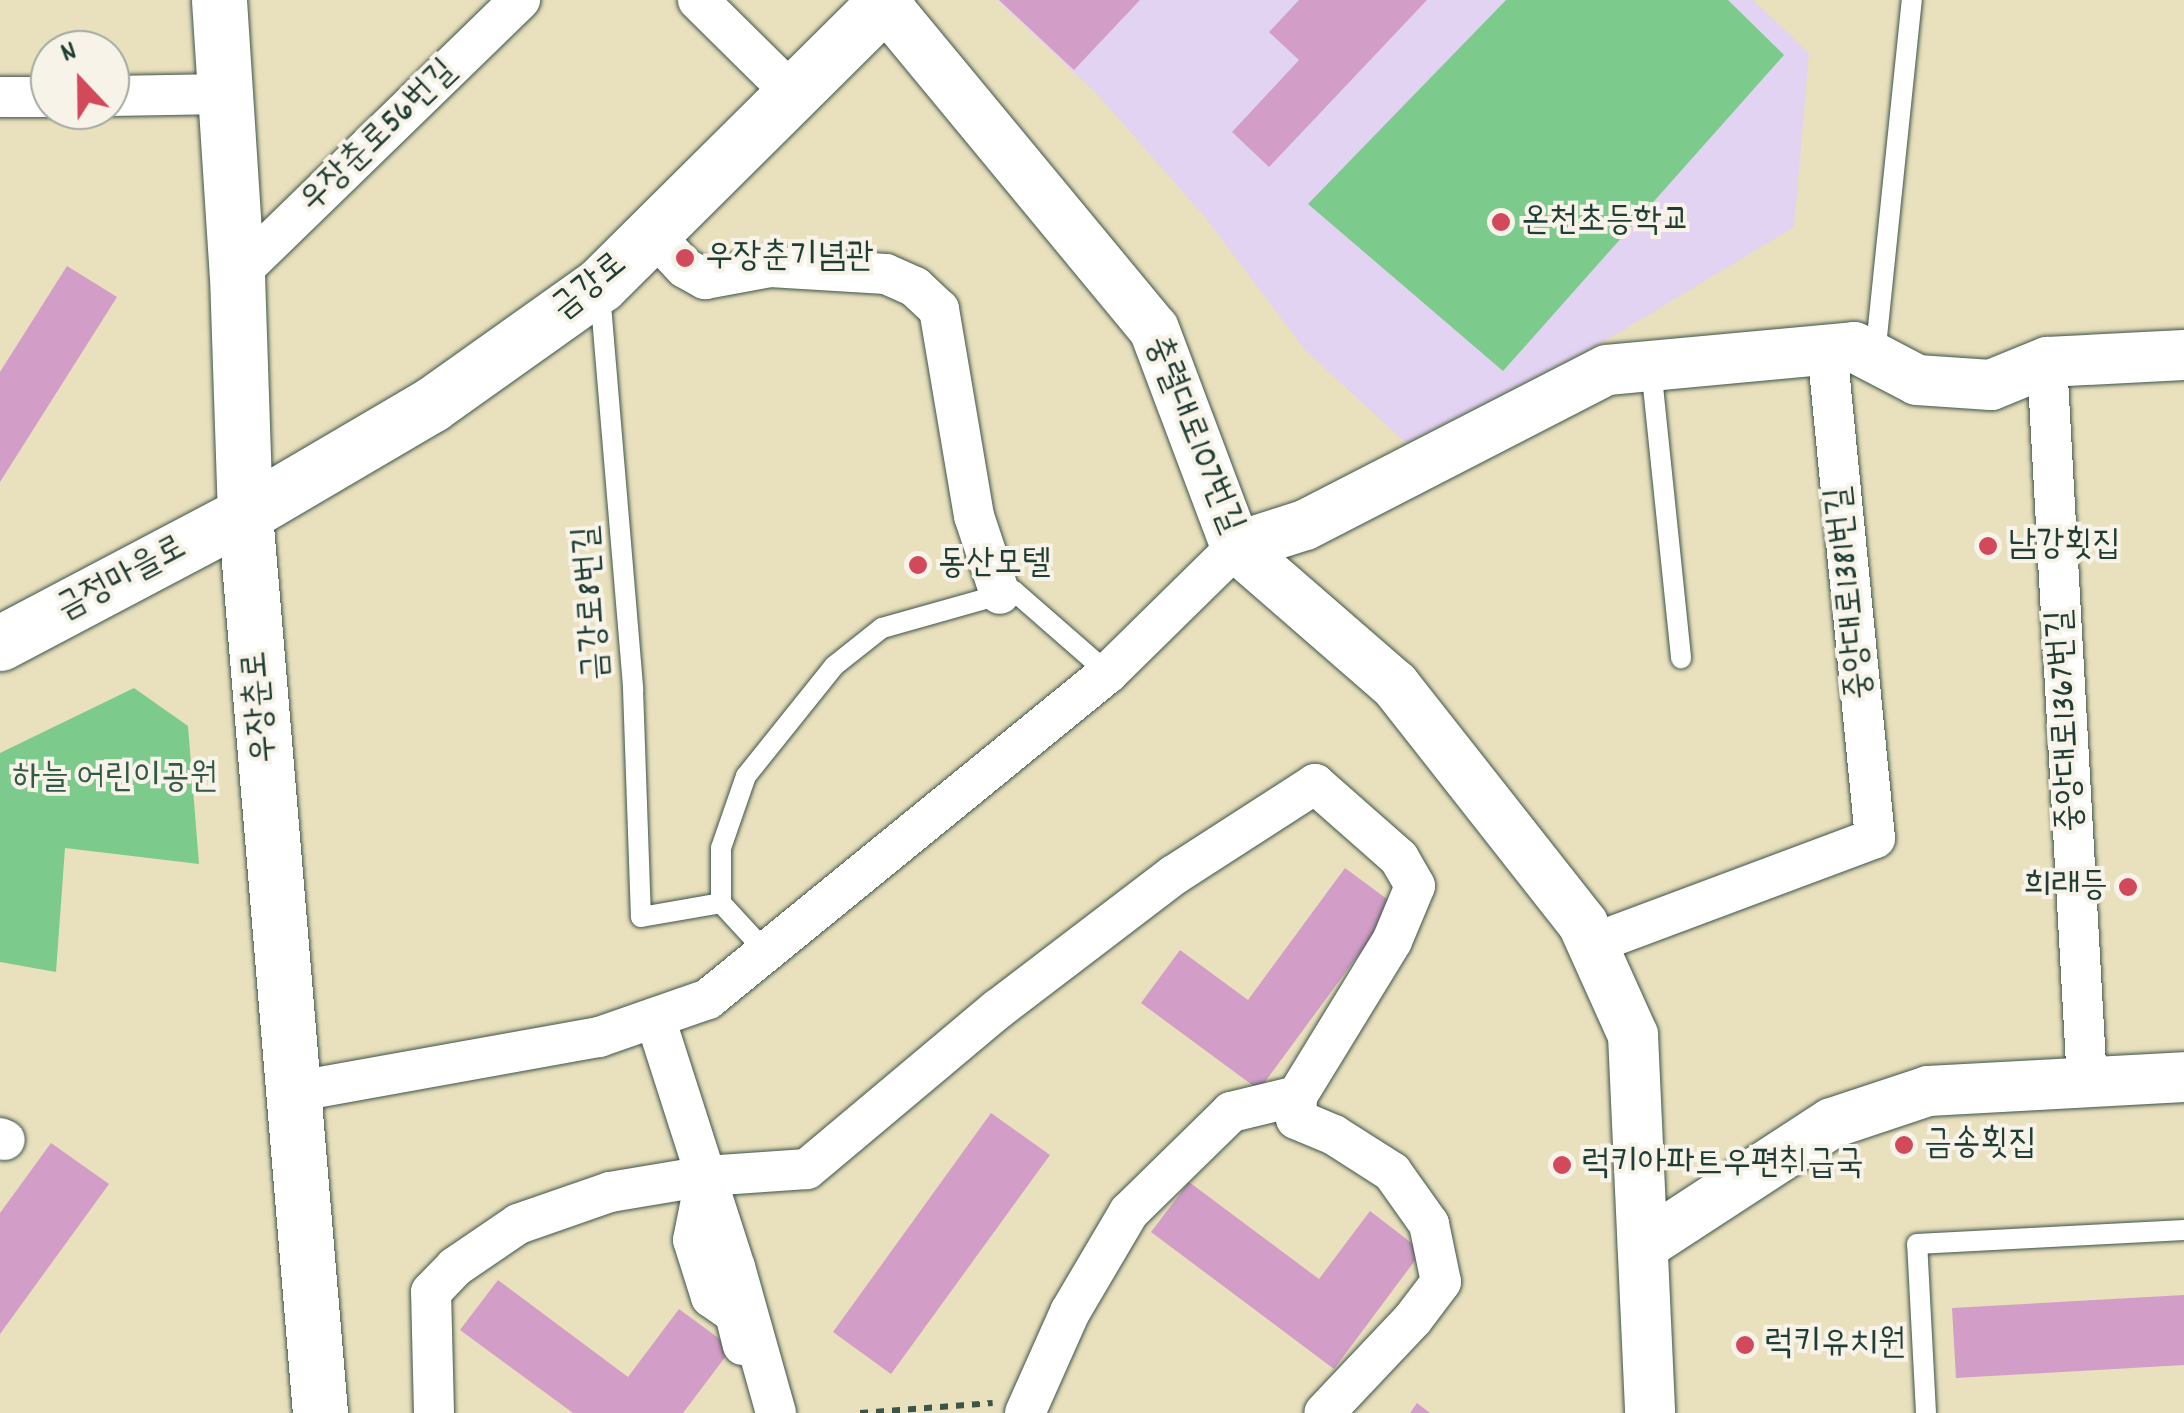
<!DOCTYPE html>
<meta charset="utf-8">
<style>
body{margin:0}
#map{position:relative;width:2184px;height:1413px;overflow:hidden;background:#e9e0bd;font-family:Dekko,"Poor Story",sans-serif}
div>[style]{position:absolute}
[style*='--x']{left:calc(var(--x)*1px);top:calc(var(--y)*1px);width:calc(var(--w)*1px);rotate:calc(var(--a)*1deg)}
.built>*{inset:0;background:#e3d3f2}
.green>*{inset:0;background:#7ccb8c}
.building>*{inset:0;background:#d29dc7}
.path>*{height:6px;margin-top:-3px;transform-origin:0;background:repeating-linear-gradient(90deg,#3d5549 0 8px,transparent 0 16px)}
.roads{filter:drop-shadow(0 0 2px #3d5549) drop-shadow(0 0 2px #3d5549)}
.service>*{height:20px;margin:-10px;padding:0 10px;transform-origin:10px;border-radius:10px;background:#fff}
.minor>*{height:40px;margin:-20px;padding:0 20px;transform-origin:20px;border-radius:20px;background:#fff}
.tertiary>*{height:50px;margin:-25px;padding:0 25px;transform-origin:25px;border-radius:25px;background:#fff}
.secondary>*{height:55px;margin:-27.5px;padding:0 27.5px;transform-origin:27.5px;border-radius:27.5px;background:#fff}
.dots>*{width:28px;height:28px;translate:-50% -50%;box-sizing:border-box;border:5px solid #f7f3e8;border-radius:50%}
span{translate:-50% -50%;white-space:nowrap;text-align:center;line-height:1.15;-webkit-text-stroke:8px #f7f3e8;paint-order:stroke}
.street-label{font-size:35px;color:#1f3d34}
.poi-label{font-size:35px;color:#1f3d34}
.left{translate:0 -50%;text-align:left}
.right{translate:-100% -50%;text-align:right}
.park-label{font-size:35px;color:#325946}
.north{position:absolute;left:30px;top:30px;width:100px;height:100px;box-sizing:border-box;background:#f7f3e8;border:2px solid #a1aaa0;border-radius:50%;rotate:338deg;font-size:28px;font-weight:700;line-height:40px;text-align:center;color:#1f3d34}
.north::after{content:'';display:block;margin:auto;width:35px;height:45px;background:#d1495b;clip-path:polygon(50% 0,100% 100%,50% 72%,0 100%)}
</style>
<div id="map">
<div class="built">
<i style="clip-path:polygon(997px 0,1753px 0,1809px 53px,1794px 227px,1610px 338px,1406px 443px,1306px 351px,1204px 216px,1097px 94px)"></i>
</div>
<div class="green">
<i style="clip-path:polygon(1506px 0,1728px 0,1784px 55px,1503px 371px,1308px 204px)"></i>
<i style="clip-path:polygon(134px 688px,188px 726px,199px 864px,65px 848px,56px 972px,0 962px,0 753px)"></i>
</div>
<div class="building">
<i style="clip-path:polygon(999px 0,1140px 0,1074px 70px)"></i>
<i style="clip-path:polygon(1299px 0,1427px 0,1269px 167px,1232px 132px,1299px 60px,1269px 32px)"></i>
<i style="clip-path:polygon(67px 266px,117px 297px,0 482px,0 372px)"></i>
<i style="clip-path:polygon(1345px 868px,1395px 905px,1259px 1090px,1141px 1003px,1180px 950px,1248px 1000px)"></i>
<i style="clip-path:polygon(991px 1113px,1050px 1155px,891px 1374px,833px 1332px)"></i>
<i style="clip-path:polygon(51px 1143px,109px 1184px,0 1334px,0 1213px)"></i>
<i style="clip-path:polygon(1189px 1182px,1319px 1279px,1370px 1211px,1422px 1251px,1334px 1369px,1151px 1232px)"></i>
<i style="clip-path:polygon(498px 1280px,628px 1377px,679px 1309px,732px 1348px,683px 1413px,573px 1413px,460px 1330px)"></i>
<i style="clip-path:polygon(2184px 1295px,2184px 1365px,1956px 1378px,1952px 1308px)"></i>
<i style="clip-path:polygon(1417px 1403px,1430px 1413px,1410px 1413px)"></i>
</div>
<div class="path">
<i style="--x:860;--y:1413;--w:133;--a:-4.3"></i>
</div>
<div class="roads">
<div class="service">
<i style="--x:600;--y:293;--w:397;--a:85.2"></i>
<i style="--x:633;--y:689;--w:228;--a:88"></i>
<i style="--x:641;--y:917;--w:81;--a:-9.9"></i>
<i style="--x:721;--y:903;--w:55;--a:-90"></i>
<i style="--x:721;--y:848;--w:76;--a:-70.9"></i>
<i style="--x:746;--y:776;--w:141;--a:-51.3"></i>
<i style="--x:834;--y:666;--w:61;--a:-38.4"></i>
<i style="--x:882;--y:628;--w:137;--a:-15.7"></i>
<i style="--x:1014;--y:591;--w:125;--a:41.1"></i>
<i style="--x:1875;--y:356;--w:358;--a:-84.1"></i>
<i style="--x:1651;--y:367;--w:293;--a:84.1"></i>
<i style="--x:721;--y:903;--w:67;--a:47.4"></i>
<i style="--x:1926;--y:1413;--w:169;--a:-93"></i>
<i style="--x:1917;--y:1244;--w:267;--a:-3"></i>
</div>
<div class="minor">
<i style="--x:698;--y:0;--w:134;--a:44.7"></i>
<i style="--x:110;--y:96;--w:116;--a:-1"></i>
<i style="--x:0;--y:97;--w:50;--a:0"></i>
<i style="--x:652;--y:233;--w:48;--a:46.7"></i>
<i style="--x:685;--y:268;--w:23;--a:29"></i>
<i style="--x:705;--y:279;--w:66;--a:-10.5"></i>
<i style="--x:770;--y:267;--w:116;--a:3.5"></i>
<i style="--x:886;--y:274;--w:32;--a:24"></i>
<i style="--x:915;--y:287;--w:33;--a:43"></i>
<i style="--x:939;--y:309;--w:210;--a:80.4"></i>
<i style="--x:974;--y:516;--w:82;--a:71.6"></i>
<i style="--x:237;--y:275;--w:395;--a:-44.2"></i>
<i style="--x:2047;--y:362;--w:720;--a:86.82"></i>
<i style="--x:1592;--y:944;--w:302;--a:-20.5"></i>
<i style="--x:1875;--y:838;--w:492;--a:-95.6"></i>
<i style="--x:655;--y:1018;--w:262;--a:72.2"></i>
<i style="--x:735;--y:1267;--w:152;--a:74.3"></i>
<i style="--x:293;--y:1092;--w:311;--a:-10.2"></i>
<i style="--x:599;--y:1037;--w:115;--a:-19.2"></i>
<i style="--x:708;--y:999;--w:516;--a:-39.18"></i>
<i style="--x:1108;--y:673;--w:180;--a:-44.5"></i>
<i style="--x:0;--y:1138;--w:5;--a:22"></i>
<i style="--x:705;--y:1180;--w:61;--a:101.3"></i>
<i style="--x:693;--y:1240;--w:60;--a:72.5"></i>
<i style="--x:711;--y:1297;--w:29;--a:35"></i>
<i style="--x:735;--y:1314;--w:32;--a:76"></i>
<i style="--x:434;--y:1413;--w:121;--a:-91.4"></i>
<i style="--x:431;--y:1292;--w:35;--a:-46"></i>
<i style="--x:455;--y:1267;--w:76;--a:-34.3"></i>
<i style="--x:518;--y:1224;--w:97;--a:-19.2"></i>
<i style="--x:610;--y:1192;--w:97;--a:-9.5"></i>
<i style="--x:706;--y:1176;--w:101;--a:-4"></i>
<i style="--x:807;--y:1169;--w:249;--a:-40"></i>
<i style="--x:998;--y:1009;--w:221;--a:-37.3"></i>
<i style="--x:1174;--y:875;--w:168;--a:-32.8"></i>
<i style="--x:1315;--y:784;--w:112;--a:41.4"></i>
<i style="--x:1399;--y:858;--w:32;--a:60"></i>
<i style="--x:1415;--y:886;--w:60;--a:112.7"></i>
<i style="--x:1392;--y:941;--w:182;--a:121.5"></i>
<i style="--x:1297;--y:1096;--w:23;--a:92"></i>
<i style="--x:1296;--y:1119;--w:41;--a:22.8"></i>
<i style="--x:1334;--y:1135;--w:69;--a:32.5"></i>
<i style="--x:1392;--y:1172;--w:64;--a:54.6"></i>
<i style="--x:1429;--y:1224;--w:59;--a:78.3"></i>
<i style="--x:1441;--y:1282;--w:46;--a:127.1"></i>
<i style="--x:1413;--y:1319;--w:129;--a:133.4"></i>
<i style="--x:1025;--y:1413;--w:111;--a:-66"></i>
<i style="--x:1070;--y:1312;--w:116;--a:-59.5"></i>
<i style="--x:1129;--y:1212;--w:143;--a:-44.4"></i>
<i style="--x:1231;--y:1112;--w:68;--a:-13.6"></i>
</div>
<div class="tertiary">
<i style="--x:884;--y:3;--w:423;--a:50.4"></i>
<i style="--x:1154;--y:329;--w:233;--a:69.4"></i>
<i style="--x:1236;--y:547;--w:211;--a:41"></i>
<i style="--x:1395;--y:685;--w:304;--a:51.8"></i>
<i style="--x:1583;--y:924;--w:122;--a:65.8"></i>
<i style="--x:1633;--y:1035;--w:378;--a:87.4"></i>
<i style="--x:1236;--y:547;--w:72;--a:-17.7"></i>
<i style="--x:1305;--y:525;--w:339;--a:-27.2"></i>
<i style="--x:1607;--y:370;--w:248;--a:-5.3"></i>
<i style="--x:1854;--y:347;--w:71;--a:27.6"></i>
<i style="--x:1917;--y:380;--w:74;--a:3.9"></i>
<i style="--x:1991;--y:385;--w:61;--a:-22.3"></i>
<i style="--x:2047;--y:362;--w:137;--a:-2.9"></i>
<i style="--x:1643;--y:1246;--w:225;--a:-33.1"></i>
<i style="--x:1832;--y:1123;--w:101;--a:-18.4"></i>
<i style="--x:1928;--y:1091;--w:256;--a:-3.1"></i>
</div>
<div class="secondary">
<i style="--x:219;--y:0;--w:276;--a:86.3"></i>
<i style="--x:237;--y:275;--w:239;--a:88.1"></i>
<i style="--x:245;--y:514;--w:902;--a:85.23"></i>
<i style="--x:0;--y:643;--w:277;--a:-27.8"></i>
<i style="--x:245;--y:514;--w:216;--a:-30.4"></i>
<i style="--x:431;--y:405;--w:207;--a:-35.4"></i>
<i style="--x:600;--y:285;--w:404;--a:-44.8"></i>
</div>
</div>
<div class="dots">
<i style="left:1501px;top:222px;background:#d1495b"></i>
<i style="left:685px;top:258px;background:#d1495b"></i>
<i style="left:1988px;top:546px;background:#d1495b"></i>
<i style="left:918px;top:565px;background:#d1495b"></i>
<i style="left:2128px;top:887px;background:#d1495b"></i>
<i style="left:1904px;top:1145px;background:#d1495b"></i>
<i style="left:1562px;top:1165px;background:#d1495b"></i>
<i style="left:1745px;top:1345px;background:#d1495b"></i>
</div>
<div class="street-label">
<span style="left:379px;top:137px;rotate:-44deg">우장춘로56번길</span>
<span style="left:590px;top:287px;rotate:-39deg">금강로</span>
<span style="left:1193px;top:435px;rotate:68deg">충렬대로107번길</span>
<span style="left:122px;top:579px;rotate:-28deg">금정마을로</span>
<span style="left:1851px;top:593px;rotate:-96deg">중앙대로1381번길</span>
<span style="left:593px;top:603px;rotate:-94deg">금강로8번길</span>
<span style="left:261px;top:707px;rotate:-95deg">우장춘로</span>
<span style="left:2067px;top:721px;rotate:-93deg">중앙대로1367번길</span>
</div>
<div class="poi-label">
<span class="left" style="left:1521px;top:222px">온천초등학교</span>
<span class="left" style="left:705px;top:258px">우장춘기념관</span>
<span class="left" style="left:2008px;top:546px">남강횟집</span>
<span class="left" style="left:938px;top:565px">동산모텔</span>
<span class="right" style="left:2108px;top:887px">희래등</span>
<span class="left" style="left:1924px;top:1145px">금송횟집</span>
<span class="left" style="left:1582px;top:1165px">럭키아파트우편취급국</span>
<span class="left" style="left:1765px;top:1345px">럭키유치원</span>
</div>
<div class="park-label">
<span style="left:115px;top:779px">하늘 어린이공원</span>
</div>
<div class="north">N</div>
</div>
